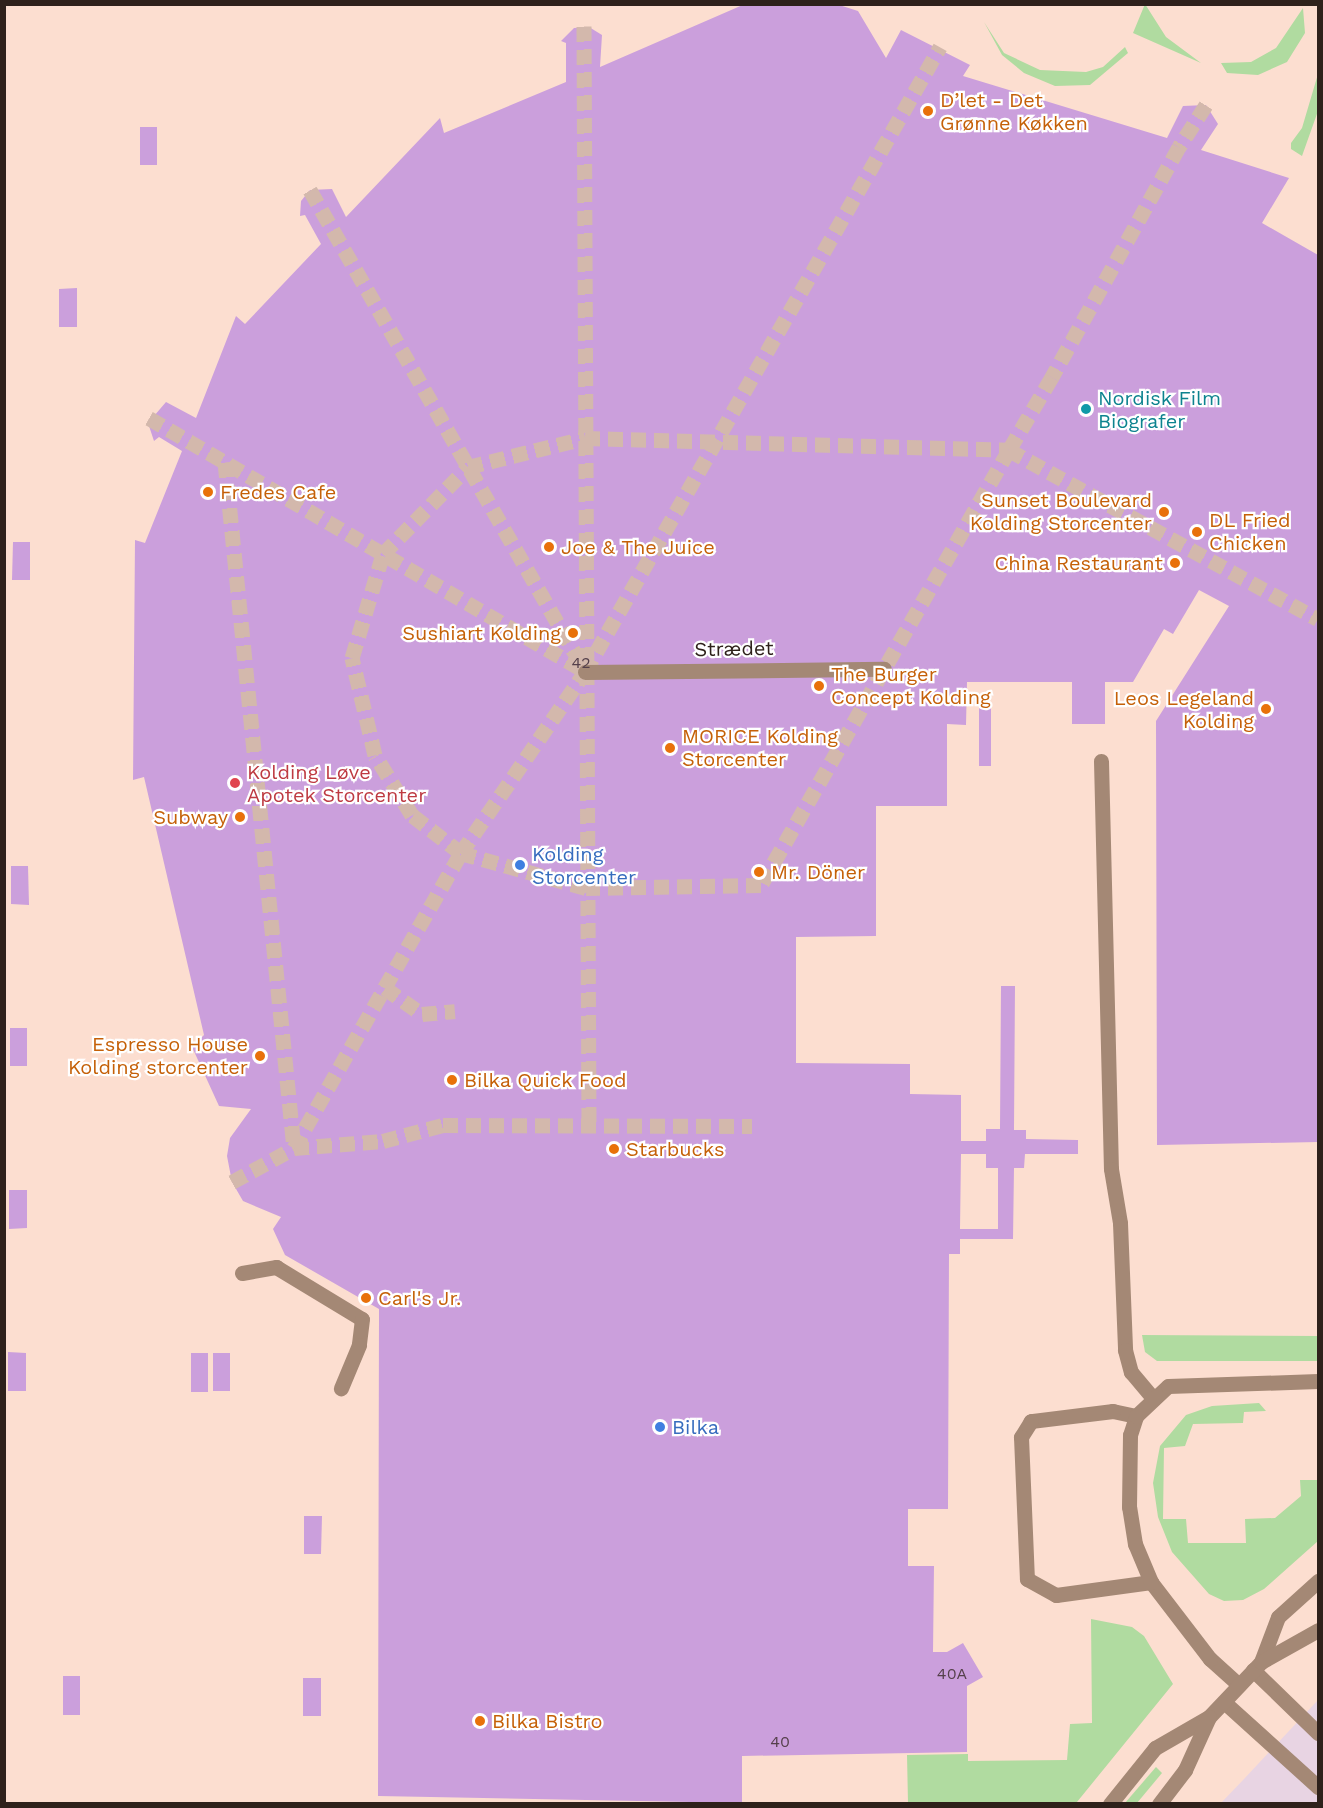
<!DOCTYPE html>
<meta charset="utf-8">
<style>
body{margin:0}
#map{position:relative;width:1323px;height:1808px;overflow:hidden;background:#fcded0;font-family:"Work Sans",sans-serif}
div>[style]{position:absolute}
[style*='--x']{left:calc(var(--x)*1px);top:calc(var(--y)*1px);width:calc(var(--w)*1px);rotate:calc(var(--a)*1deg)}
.commercial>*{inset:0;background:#e8d4e3}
.green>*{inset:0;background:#b0dba0}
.building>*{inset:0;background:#cb9fdc}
.minor-tunnel>*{height:15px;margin-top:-7.5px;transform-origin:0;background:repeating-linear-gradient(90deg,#d3b8ac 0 15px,transparent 0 23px)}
.minor>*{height:15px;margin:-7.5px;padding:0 7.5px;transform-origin:7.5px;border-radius:7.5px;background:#a48875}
.dots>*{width:16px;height:16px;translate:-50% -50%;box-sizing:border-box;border:3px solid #fff;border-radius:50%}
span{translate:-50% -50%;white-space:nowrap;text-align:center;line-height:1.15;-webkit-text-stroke:4.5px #fff;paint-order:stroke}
.number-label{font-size:16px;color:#55404b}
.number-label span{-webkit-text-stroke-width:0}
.food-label{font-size:20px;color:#c56008}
.left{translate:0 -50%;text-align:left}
.right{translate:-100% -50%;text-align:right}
.culture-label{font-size:20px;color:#0d838f}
.street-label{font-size:20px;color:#2e211b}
.health-label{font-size:20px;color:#be3a42}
.shop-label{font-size:20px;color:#366cbe}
.frame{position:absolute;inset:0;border:6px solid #2e211b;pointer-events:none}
</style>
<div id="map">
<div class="commercial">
<i style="clip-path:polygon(1318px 1700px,1318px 1803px,1220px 1804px,1244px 1779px)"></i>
</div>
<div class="green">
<i style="clip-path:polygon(1145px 4px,1166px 37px,1201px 63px,1133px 33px)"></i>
<i style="clip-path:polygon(1303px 8px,1305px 33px,1287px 62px,1258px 75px,1227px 73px,1221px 63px,1251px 62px,1276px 48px)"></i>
<i style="clip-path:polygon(984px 22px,1004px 53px,1040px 70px,1086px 72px,1103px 67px,1125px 47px,1128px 53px,1090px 85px,1055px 86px,1024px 73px,1002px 55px)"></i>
<i style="clip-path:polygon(1318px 74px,1318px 111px,1302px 156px,1291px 149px,1291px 143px,1302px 128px)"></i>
<i style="clip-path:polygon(1142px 1335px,1318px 1336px,1318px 1361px,1157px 1361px,1145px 1352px)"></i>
<i style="clip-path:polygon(1259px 1403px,1266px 1411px,1244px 1412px,1243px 1423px,1193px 1424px,1185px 1446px,1164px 1448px,1163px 1519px,1186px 1519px,1188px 1543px,1246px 1543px,1245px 1519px,1275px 1518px,1301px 1496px,1300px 1480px,1318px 1480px,1318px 1541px,1264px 1589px,1243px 1600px,1224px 1601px,1209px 1594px,1172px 1552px,1158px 1517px,1153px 1483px,1160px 1446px,1186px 1415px,1212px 1406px)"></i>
<i style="clip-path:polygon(1091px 1619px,1132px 1627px,1144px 1636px,1173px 1684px,1077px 1802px,908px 1803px,907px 1755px,968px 1754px,968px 1761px,1067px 1760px,1070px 1724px,1092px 1723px)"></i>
<i style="clip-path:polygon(1156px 1767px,1162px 1773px,1137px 1803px,1125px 1803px)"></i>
</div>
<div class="building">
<i style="clip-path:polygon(evenodd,745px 4px,836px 4px,858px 11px,886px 58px,901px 30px,970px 65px,963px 76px,1167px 138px,1183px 106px,1206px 105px,1218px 124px,1201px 150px,1289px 178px,1262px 223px,1318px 255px,1318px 1142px,1157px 1145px,1156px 721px,1229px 606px,1199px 590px,1173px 634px,1164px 629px,1133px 682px,1105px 682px,1105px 724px,1072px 724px,1072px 682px,967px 682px,966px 725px,947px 724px,947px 806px,876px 806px,876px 936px,796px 937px,796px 1063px,910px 1064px,910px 1094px,961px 1095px,961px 1141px,986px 1141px,986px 1129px,1000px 1129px,1001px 986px,1015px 986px,1014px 1130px,1026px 1130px,1026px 1139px,1078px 1140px,1078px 1154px,1025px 1154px,1024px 1168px,1014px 1168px,1013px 1239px,960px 1239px,960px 1254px,949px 1254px,948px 1509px,908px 1509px,908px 1566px,934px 1566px,933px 1652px,947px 1652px,963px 1643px,983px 1677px,967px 1686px,967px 1752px,742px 1756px,742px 1803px,378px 1796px,379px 1309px,285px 1255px,273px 1229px,281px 1217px,243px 1201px,232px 1182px,227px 1156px,230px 1138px,251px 1109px,219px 1106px,192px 1047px,204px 1035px,144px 777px,133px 780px,135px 540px,145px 543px,182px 451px,159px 437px,154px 441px,148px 423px,166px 402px,196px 418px,236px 316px,245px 324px,321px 244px,305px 215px,300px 216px,301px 201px,310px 190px,332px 189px,346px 217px,440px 118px,444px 133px,566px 82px,566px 43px,561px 41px,574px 28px,589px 27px,602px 35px,600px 67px,745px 4px,961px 1154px,986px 1154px,986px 1168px,998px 1168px,998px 1229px,960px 1229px,961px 1154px)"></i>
<i style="clip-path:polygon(140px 127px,157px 127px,157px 165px,140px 165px)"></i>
<i style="clip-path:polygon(77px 288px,77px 327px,59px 327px,59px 289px)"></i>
<i style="clip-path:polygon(13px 542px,30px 542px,30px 580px,12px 580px)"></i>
<i style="clip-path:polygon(979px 707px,991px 707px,991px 766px,979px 766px)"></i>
<i style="clip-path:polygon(11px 866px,28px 866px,29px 905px,11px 904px)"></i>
<i style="clip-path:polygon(10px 1028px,27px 1028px,27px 1066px,10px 1066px)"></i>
<i style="clip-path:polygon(9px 1190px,27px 1190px,27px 1228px,9px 1229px)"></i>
<i style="clip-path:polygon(8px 1352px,26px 1353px,26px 1391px,8px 1391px)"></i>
<i style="clip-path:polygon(191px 1353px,208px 1353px,208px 1392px,191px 1392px)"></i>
<i style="clip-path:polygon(213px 1353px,230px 1353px,230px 1391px,213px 1391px)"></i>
<i style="clip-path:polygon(304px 1516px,322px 1516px,321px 1554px,304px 1554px)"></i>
<i style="clip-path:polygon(63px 1676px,80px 1676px,80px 1715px,63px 1715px)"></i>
<i style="clip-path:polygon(303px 1678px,321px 1678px,321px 1716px,303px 1716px)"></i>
</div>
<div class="minor-tunnel">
<i style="--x:584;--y:26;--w:1101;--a:89.74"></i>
<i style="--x:1206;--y:105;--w:50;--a:122.7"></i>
<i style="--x:1179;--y:147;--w:263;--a:118.9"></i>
<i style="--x:1052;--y:377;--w:85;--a:120.5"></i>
<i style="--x:1009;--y:450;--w:501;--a:119.69"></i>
<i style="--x:761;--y:885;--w:175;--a:179"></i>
<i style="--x:586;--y:888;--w:130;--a:-164.4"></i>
<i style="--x:461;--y:853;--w:62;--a:-142.2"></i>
<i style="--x:412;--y:815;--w:70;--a:-121.7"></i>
<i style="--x:375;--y:755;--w:100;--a:-103.3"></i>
<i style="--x:352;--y:658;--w:109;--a:-73.4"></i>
<i style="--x:383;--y:554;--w:122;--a:-45.7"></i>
<i style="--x:468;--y:467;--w:121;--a:-13.9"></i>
<i style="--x:585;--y:438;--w:424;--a:1.6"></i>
<i style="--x:1009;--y:450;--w:352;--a:28.7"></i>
<i style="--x:310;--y:190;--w:552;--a:60.23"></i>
<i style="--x:149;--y:418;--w:502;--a:30.14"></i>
<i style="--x:225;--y:462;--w:689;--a:84.26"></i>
<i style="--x:294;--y:1148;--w:89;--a:-4.5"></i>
<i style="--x:383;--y:1141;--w:62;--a:-14.9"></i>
<i style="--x:443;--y:1125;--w:309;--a:0.2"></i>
<i style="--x:385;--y:988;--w:45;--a:35.1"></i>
<i style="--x:422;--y:1014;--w:33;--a:-5"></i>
<i style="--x:232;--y:1182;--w:71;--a:-28.7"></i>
<i style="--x:294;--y:1148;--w:339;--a:-60.5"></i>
<i style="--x:461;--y:853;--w:219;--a:-55.6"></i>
<i style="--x:585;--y:672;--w:719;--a:-60.4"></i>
</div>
<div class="minor">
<i style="--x:585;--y:672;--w:299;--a:-0.6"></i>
<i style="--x:1101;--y:761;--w:408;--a:88.6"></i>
<i style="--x:1111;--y:1169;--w:55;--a:80.5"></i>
<i style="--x:1120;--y:1223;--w:127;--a:87.7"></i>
<i style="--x:1125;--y:1350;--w:23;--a:75"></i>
<i style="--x:1131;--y:1372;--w:33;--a:50"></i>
<i style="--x:242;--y:1273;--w:35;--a:-10"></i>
<i style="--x:276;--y:1267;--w:100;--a:31.2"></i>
<i style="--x:362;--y:1319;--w:26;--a:97"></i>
<i style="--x:359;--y:1345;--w:47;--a:112.7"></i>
<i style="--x:1136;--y:1416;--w:24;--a:-168"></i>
<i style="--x:1113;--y:1411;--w:83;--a:173"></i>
<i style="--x:1031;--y:1421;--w:19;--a:122"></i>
<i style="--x:1021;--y:1437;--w:142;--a:87.6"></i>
<i style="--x:1027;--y:1579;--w:33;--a:29"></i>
<i style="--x:1056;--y:1595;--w:96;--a:-7.8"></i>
<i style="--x:1261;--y:1662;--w:48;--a:-69.3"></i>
<i style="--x:1278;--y:1617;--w:54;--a:-42"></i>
<i style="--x:1253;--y:1670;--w:91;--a:44.1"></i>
<i style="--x:1239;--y:1685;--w:39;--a:-138"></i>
<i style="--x:1210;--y:1659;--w:97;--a:-127.5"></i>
<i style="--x:1151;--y:1582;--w:41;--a:-112.8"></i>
<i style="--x:1135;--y:1544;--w:37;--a:-99"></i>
<i style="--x:1129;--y:1507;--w:72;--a:-89.2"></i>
<i style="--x:1130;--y:1435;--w:20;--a:-72"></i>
<i style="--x:1136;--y:1416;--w:44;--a:-43.2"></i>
<i style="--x:1168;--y:1386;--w:150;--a:-1.9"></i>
<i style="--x:1224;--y:1702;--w:127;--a:42.1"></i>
<i style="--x:1110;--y:1804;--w:72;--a:-51.2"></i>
<i style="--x:1155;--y:1748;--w:62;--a:-29.9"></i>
<i style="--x:1209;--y:1717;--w:76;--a:-46.6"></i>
<i style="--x:1261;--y:1662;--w:65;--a:-29.3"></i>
<i style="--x:1159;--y:1804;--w:43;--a:-52.6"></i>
<i style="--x:1185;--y:1770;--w:58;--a:-65.6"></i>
</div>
<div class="dots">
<i style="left:928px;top:111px;background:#e8710a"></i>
<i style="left:1086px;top:409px;background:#0f9aa8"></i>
<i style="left:208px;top:492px;background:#e8710a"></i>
<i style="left:1164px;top:512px;background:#e8710a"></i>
<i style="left:1197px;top:532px;background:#e8710a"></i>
<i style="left:549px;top:547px;background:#e8710a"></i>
<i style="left:1175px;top:563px;background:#e8710a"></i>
<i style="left:573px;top:633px;background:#e8710a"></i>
<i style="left:819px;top:686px;background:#e8710a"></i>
<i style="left:1266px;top:709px;background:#e8710a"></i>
<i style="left:670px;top:748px;background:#e8710a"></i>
<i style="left:235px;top:783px;background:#e0444e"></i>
<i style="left:240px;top:817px;background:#e8710a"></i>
<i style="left:520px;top:865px;background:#3f7fe0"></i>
<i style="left:759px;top:872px;background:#e8710a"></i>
<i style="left:260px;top:1056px;background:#e8710a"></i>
<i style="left:452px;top:1080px;background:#e8710a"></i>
<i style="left:614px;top:1149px;background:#e8710a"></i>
<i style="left:366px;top:1298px;background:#e8710a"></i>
<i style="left:660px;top:1427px;background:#3f7fe0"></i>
<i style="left:480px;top:1721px;background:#e8710a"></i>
</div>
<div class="number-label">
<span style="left:581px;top:663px">42</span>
<span style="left:952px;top:1674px">40A</span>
<span style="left:780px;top:1742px">40</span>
</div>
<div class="food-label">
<span class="left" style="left:940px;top:112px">D’let - Det<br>Grønne Køkken</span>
<span class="left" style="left:220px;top:492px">Fredes Cafe</span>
<span class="right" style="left:1152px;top:512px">Sunset Boulevard<br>Kolding Storcenter</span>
<span class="left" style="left:1209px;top:532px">DL Fried<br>Chicken</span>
<span class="left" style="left:561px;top:547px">Joe &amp; The Juice</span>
<span class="right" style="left:1163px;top:563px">China Restaurant</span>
<span class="right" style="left:561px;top:633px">Sushiart Kolding</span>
<span class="left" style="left:831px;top:686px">The Burger<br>Concept Kolding</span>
<span class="right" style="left:1254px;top:710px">Leos Legeland<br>Kolding</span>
<span class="left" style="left:682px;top:748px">MORICE Kolding<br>Storcenter</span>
<span class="right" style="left:228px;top:817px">Subway</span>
<span class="left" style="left:771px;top:872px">Mr. Döner</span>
<span class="right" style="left:248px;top:1056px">Espresso House<br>Kolding storcenter</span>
<span class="left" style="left:464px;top:1080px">Bilka Quick Food</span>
<span class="left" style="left:626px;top:1149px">Starbucks</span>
<span class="left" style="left:378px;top:1298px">Carl's Jr.</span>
<span class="left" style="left:492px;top:1721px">Bilka Bistro</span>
</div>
<div class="culture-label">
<span class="left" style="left:1098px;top:410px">Nordisk Film<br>Biografer</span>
</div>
<div class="street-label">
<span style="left:734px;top:649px;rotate:-1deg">Strædet</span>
</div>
<div class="health-label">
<span class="left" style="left:247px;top:784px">Kolding Løve<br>Apotek Storcenter</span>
</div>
<div class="shop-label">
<span class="left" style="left:532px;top:866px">Kolding<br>Storcenter</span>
<span class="left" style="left:672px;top:1427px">Bilka</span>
</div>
<div class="frame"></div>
</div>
